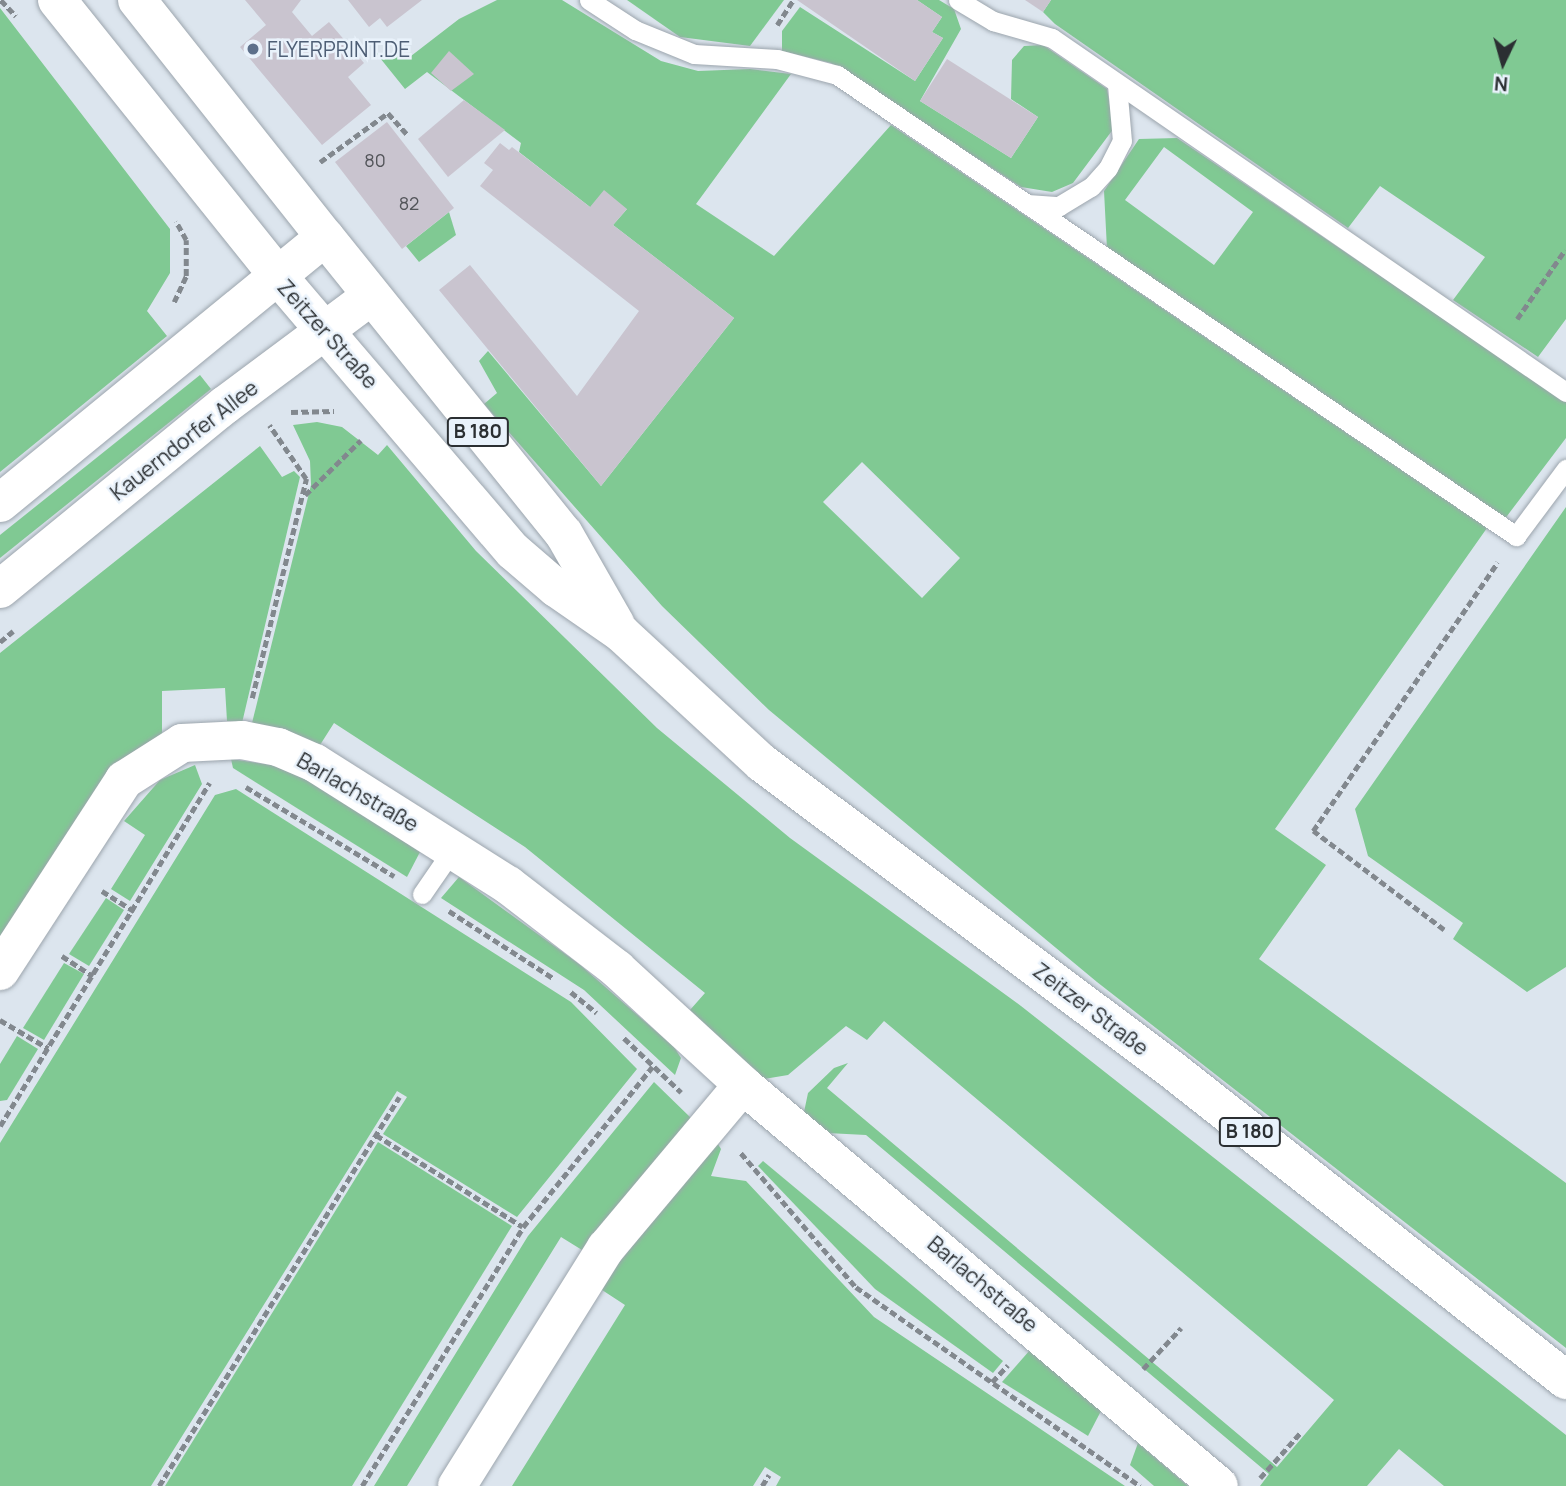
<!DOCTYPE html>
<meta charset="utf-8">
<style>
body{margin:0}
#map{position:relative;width:1566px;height:1486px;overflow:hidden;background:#dce5ee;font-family:Manrope,sans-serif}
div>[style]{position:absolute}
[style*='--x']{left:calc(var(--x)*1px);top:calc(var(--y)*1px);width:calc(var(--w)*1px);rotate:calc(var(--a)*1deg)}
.green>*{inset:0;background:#80c993}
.building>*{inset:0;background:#c9c4cf}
.path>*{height:4.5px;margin-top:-2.25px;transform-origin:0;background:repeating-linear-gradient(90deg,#82888e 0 7px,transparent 0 10.5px)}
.roads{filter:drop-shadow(0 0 2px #9ca5ad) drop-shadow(0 0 2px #9ca5ad)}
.service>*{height:19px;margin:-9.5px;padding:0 9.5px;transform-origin:9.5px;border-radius:9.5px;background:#fff}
.minor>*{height:38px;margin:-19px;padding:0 19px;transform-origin:19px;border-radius:19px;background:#fff}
.secondary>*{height:38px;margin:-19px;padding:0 19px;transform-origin:19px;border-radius:19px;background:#fff}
.primary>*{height:38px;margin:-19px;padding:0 19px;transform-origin:19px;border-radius:19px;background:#fff}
.dots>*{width:19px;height:19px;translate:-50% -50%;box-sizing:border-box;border:4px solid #e9f2fb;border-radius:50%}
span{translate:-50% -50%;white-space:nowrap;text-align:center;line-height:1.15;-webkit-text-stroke:5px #e9f2fb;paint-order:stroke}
.number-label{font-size:18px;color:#525459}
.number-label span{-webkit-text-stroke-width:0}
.shield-label span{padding:2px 5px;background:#e9f2fb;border:2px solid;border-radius:5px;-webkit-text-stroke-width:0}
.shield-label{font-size:19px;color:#2b2f32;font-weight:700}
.service-label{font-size:21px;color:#4e5e75}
.left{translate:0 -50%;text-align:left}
.street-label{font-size:21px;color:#2b2f32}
.north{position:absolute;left:1468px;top:28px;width:70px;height:70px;-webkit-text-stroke:5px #e9f2fb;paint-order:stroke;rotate:185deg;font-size:19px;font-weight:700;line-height:28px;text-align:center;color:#2b2f32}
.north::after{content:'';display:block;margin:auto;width:24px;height:32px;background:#2b2f32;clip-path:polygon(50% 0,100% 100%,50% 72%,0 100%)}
</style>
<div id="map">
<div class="green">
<i style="clip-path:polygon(evenodd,497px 0,562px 0,661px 61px,698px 71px,750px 69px,791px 74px,696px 204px,774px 256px,891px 125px,1487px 528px,1275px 829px,1326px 865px,1259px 959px,1566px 1183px,1566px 1348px,1097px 982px,769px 710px,662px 606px,484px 404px,497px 393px,479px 361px,488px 351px,601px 486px,734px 318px,613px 225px,627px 209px,590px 207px,519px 152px,521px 143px,427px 72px,405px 89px,376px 53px,411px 56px,459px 19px,497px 0,862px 462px,960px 558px,922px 598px,823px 502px,862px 462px)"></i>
<i style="clip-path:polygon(627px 0,784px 0,750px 46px,680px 37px)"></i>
<i style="clip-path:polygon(917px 0,939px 0,954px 9px,961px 29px,920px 101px,1011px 158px,1038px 117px,1011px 99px,1012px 60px,1024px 46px,1043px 45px,1107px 89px,1114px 128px,1073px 183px,1052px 192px,1021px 187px,831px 63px,782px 51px,782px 31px,800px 7px,915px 81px,943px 38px,932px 32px,942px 17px)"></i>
<i style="clip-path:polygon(1051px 0,1566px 0,1566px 319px,1538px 357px,1453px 300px,1485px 257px,1380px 186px,1348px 228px,1055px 24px,1043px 12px)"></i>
<i style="clip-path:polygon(0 8px,170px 229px,170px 273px,147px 311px,167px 336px,0 472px)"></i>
<i style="clip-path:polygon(evenodd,1177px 138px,1566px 402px,1566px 438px,1504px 520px,1107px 249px,1104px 191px,1139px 139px,1177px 138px,1164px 147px,1253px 212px,1214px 265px,1125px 200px,1164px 147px)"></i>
<i style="clip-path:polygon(449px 212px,456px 235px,419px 262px,406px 246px)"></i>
<i style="clip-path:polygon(200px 375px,211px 389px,0 558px,0 535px)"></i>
<i style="clip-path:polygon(317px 422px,342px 427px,378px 455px,387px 445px,476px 551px,657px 728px,790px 838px,1021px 1006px,1566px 1435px,1566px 1486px,1444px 1486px,1399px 1449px,1367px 1486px,1260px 1486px,1269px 1474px,866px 1135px,827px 1133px,804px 1112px,808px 1093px,834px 1068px,848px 1063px,827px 1088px,1277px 1467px,1334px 1400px,884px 1021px,867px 1040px,846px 1026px,788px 1075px,764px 1079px,690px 1010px,705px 993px,525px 847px,334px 723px,320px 745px,252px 723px,311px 485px,310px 461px,293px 425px)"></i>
<i style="clip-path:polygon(260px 446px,282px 477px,294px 471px,300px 477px,242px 723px,227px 721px,225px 688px,162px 691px,162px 734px,0 942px,0 653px)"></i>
<i style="clip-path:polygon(1566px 507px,1566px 967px,1527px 992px,1453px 939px,1463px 923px,1368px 856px,1355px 809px)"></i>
<i style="clip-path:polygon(231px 759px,271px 765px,307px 778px,420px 852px,407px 877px,233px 768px)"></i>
<i style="clip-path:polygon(195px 765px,202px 784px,130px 901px,111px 889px,145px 835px,124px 821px,160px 780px)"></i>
<i style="clip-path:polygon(236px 789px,571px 1002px,637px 1069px,517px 1217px,383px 1134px,407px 1097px,397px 1091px,151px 1486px,0 1486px,0 1143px,215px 795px)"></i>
<i style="clip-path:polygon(459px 877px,579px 964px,674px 1047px,681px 1058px,675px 1075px,584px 990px,441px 898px)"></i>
<i style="clip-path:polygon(106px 898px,124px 910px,89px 966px,69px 954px)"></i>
<i style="clip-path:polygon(64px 963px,84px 974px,44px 1040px,23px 1028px)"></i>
<i style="clip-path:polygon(17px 1036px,38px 1049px,7px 1100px,0 1101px,0 1064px)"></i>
<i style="clip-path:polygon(654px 1082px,691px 1118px,582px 1250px,561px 1237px,407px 1486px,374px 1486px,528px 1236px)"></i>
<i style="clip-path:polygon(716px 1141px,721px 1149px,711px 1176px,746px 1181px,874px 1317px,1125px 1486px,776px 1486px,781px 1477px,765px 1467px,753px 1486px,512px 1486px,625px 1305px,599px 1288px)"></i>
<i style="clip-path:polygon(378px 1142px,512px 1226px,352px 1486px,165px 1486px)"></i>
<i style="clip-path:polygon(763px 1161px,1003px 1361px,993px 1373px,875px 1289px,758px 1166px)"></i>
<i style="clip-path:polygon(1030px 1350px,1101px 1411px,1088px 1436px,1002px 1382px)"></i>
<i style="clip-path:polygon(1138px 1443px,1188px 1486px,1154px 1486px,1130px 1465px)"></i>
</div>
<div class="building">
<i style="clip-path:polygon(245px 0,301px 0,292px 12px,312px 36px,329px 22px,364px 63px,348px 77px,371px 105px,322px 145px,240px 47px,266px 25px)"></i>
<i style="clip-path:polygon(348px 0,422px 0,387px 27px,380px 18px,369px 27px)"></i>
<i style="clip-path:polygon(797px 0,917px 0,942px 17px,932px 32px,943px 38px,915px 81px)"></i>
<i style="clip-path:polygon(1025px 0,1051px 0,1043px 12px)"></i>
<i style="clip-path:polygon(449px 51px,474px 74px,451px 91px,431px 73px)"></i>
<i style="clip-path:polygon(947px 59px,1038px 117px,1011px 158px,920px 101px)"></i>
<i style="clip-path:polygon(464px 100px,505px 130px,448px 177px,418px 139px)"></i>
<i style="clip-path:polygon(387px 122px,454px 208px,402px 249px,335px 162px)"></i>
<i style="clip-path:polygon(500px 143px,509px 150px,512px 147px,590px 207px,604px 190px,627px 209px,613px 225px,734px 318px,601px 486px,439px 290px,470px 265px,577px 396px,639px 311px,480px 186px,493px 170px,484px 163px)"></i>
</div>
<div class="path">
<i style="--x:1;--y:0;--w:22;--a:47"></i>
<i style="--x:777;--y:25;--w:30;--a:-57"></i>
<i style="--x:320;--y:162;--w:84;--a:-35.8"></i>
<i style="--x:388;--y:113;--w:30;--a:48"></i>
<i style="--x:174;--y:302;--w:29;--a:-65"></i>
<i style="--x:186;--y:276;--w:36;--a:-90"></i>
<i style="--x:186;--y:240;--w:21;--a:-119"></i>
<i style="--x:1517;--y:319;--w:84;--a:-55.2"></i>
<i style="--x:291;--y:412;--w:43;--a:-1.3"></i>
<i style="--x:305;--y:495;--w:78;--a:-44.5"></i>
<i style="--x:0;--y:642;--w:17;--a:-40"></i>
<i style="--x:252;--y:698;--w:226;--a:-76.1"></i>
<i style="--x:306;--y:479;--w:65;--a:-124.4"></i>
<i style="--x:246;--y:787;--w:173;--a:31"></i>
<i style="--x:102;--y:891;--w:38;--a:32"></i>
<i style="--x:449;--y:911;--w:124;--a:32.8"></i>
<i style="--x:1444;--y:930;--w:164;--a:-142.9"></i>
<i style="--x:1313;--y:831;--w:326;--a:-55.5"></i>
<i style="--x:62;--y:956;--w:37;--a:33"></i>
<i style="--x:571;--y:992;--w:33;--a:39"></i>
<i style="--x:0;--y:1020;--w:56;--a:30.3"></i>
<i style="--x:624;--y:1038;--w:79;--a:43.5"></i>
<i style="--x:0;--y:1126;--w:402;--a:-58.6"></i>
<i style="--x:376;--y:1135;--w:173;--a:32"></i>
<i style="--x:741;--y:1153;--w:177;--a:49.4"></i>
<i style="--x:856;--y:1287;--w:347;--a:35"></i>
<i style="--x:1143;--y:1369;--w:56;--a:-47.2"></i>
<i style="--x:992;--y:1382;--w:23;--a:-47"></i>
<i style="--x:1260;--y:1478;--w:62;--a:-48.3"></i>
<i style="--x:159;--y:1486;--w:457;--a:-58.3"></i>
<i style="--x:362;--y:1486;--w:305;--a:-58.1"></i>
<i style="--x:523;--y:1227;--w:206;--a:-51.1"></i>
<i style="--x:762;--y:1486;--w:13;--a:-58"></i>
</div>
<div class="roads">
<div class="service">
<i style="--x:589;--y:0;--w:55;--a:33.1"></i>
<i style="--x:635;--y:30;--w:64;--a:22.1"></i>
<i style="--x:694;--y:54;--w:83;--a:3.4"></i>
<i style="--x:777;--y:59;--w:62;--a:14.9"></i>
<i style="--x:837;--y:75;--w:821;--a:34.17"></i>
<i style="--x:1516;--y:536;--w:84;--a:-53.3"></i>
<i style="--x:958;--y:0;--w:41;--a:31"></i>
<i style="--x:993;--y:21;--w:61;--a:16.1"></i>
<i style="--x:1052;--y:38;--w:624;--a:34.56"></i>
<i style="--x:1027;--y:204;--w:32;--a:4"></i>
<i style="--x:1059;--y:206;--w:37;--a:-31"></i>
<i style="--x:1091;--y:187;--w:25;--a:-48"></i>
<i style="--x:1108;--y:168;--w:30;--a:-63"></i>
<i style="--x:1122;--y:141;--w:56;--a:-95.1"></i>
<i style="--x:422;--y:894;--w:55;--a:-55.4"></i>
</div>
<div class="minor">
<i style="--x:0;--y:971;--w:228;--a:-57"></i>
<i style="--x:124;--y:780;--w:69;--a:-32.5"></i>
<i style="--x:182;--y:743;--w:60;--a:-2.9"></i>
<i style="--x:242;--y:740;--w:37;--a:11"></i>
<i style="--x:278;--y:747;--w:40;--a:23.4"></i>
<i style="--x:315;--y:763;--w:228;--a:32.3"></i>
<i style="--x:508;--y:885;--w:138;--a:37.6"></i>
<i style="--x:617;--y:969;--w:171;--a:42.6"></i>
<i style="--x:743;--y:1085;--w:622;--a:40.11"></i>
<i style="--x:457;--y:1486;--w:281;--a:-58"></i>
<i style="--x:606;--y:1248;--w:213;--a:-50"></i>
</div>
<div class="secondary">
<i style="--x:57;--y:0;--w:352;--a:51.3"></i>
<i style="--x:137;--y:0;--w:303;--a:51.6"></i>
</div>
<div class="primary">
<i style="--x:277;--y:275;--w:363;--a:49.5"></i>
<i style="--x:513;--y:551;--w:57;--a:40.7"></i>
<i style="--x:556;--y:588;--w:79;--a:34.7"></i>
<i style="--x:621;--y:633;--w:192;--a:42.7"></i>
<i style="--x:762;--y:763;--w:511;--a:36.8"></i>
<i style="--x:1171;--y:1069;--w:503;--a:38.21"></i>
<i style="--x:0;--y:503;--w:420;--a:-39.3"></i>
<i style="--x:325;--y:237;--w:381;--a:51.2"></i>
<i style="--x:564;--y:534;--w:103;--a:60.2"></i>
<i style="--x:0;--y:589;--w:291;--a:-39.3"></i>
<i style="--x:225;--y:405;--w:182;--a:-36.7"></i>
</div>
</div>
<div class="dots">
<i style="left:253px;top:49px;background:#5c6f8a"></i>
</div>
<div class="number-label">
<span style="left:375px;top:160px">80</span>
<span style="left:409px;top:203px">82</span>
</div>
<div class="shield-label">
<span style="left:478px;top:432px">B 180</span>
<span style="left:1250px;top:1132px">B 180</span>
</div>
<div class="service-label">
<span class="left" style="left:267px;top:49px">FLYERPRINT.DE</span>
</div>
<div class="street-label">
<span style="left:328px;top:334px;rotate:48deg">Zeitzer Straße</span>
<span style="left:184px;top:440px;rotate:-38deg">Kauerndorfer Allee</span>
<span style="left:358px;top:792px;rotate:30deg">Barlachstraße</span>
<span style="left:1091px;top:1009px;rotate:37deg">Zeitzer Straße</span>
<span style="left:983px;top:1284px;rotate:40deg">Barlachstraße</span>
</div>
<div class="north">N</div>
</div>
